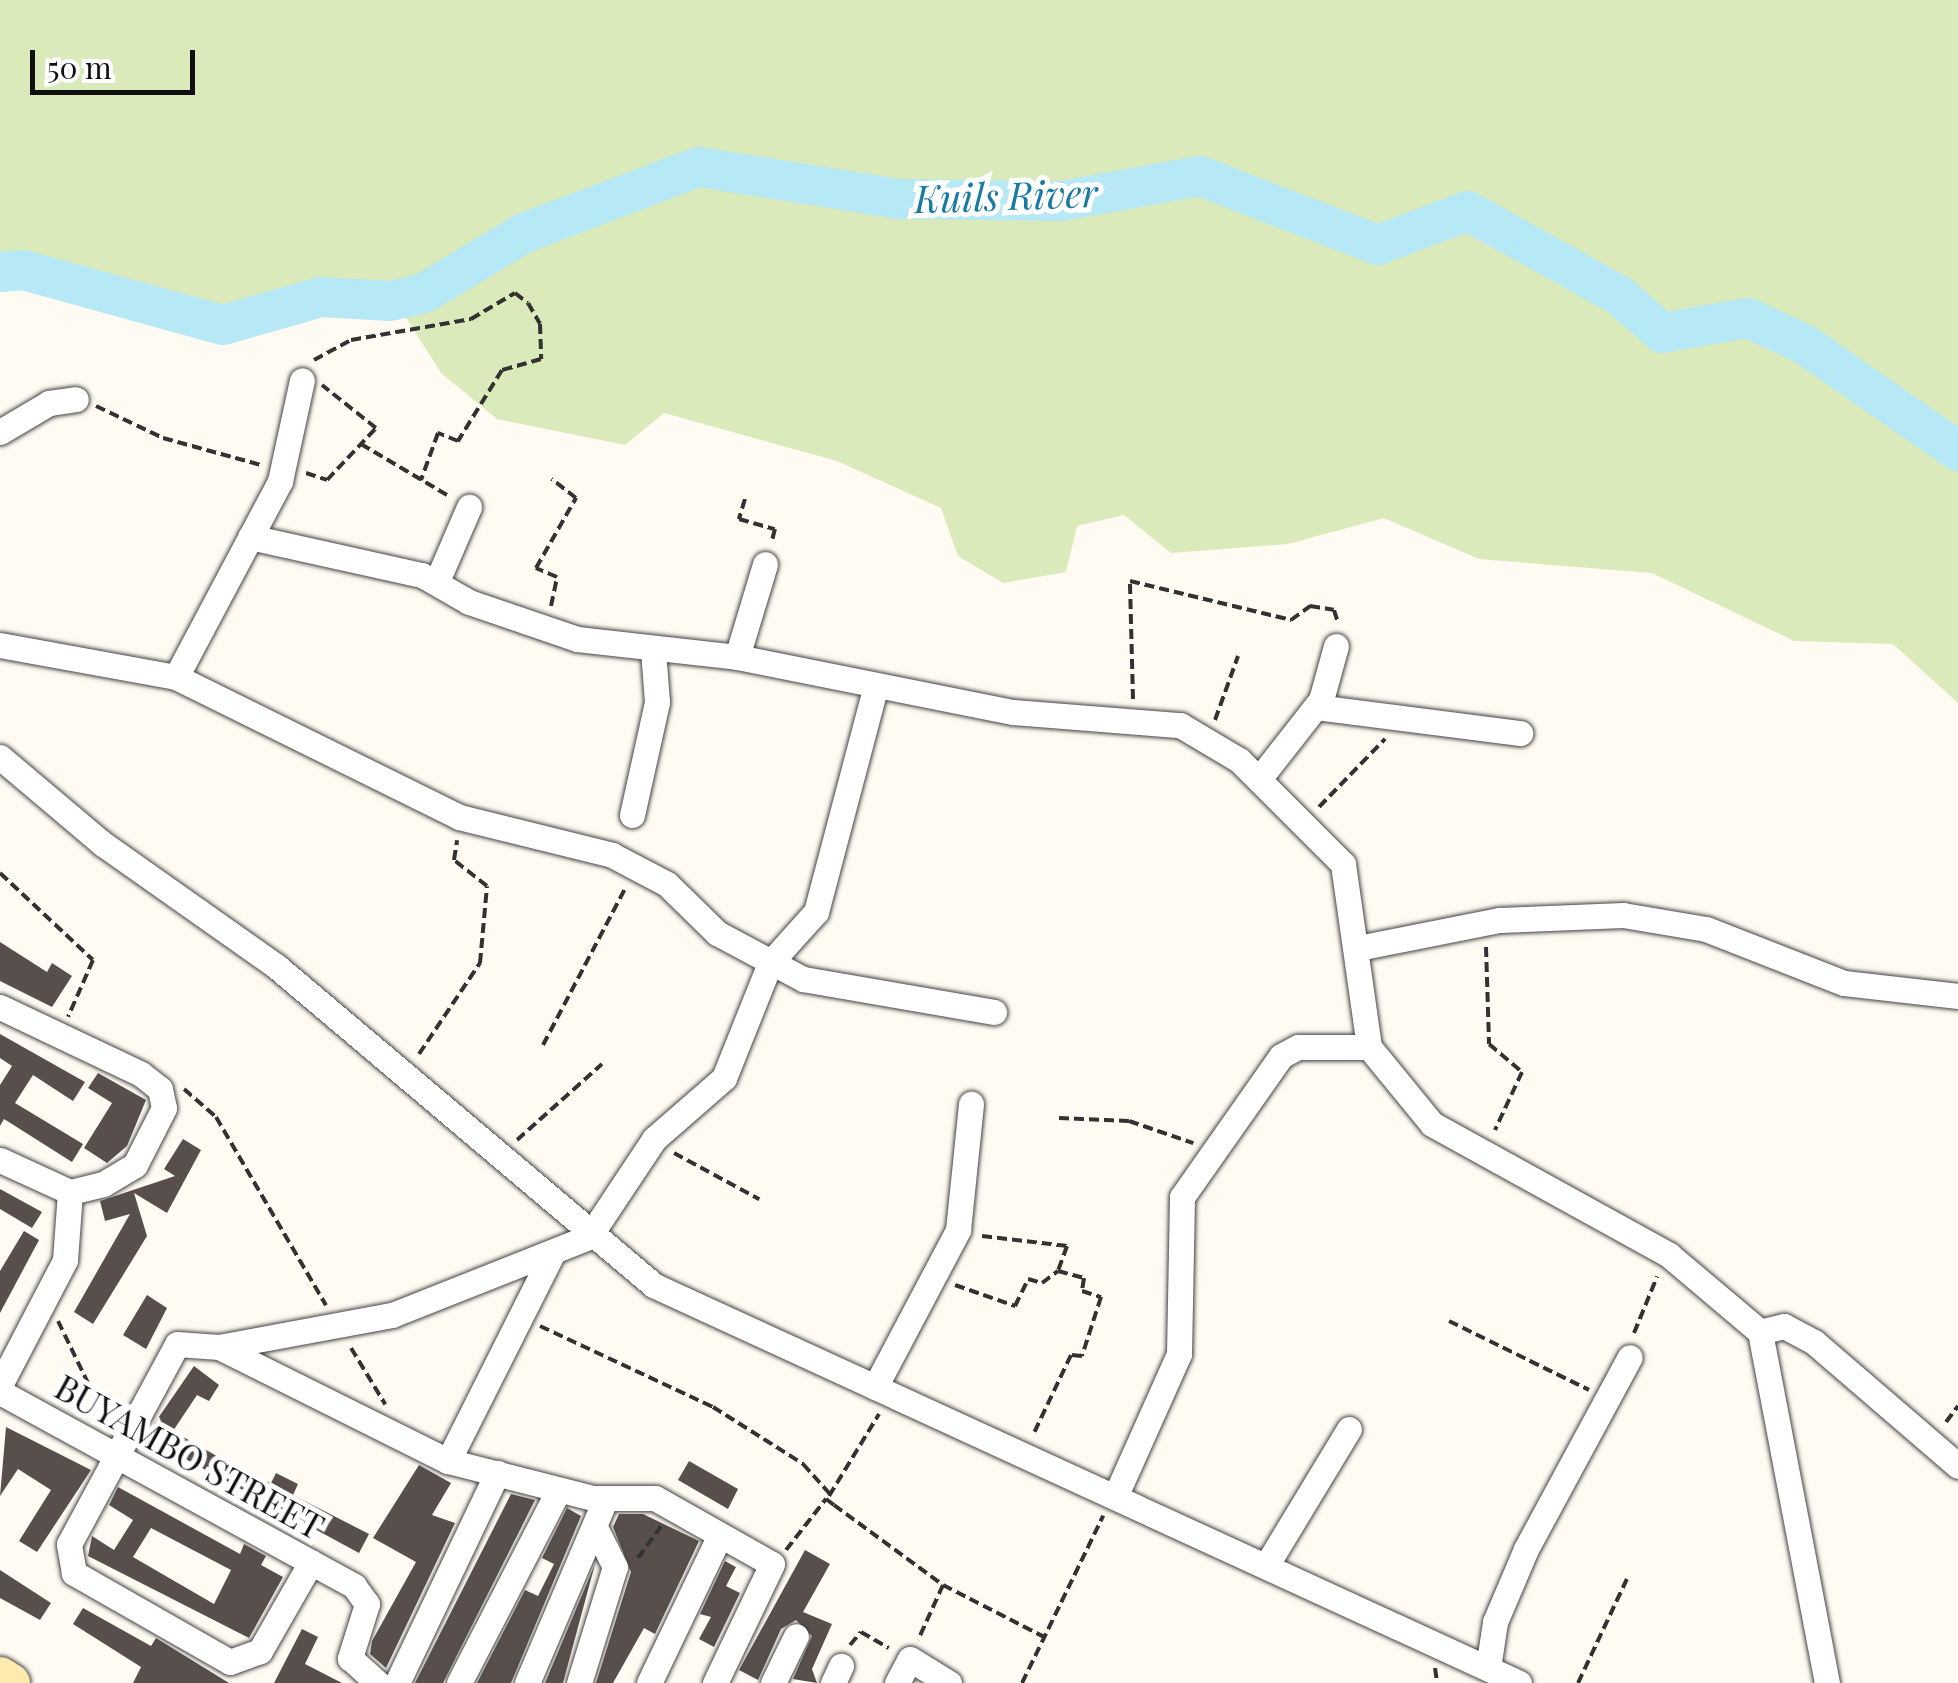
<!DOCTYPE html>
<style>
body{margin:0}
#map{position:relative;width:1958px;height:1683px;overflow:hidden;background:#fffbf2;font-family:"Playfair Display",serif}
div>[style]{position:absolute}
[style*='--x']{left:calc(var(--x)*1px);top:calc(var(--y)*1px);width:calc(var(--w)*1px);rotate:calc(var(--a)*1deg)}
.green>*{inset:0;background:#daeabb}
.river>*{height:40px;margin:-20px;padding:0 20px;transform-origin:20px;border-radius:20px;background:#b7e8f6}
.building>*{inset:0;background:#584f4c}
.path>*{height:4px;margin-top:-2px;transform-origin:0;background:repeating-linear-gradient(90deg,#323232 0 10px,transparent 0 15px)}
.roads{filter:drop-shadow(0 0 2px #434343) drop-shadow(0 0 2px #434343)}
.street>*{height:25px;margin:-12.5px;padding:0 12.5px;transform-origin:12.5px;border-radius:12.5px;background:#fff}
.secondary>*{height:38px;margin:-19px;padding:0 19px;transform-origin:19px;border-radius:19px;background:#ffeaae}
span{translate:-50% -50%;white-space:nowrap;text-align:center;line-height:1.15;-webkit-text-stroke:10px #fff;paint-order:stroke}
.street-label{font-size:35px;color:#101010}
.water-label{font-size:38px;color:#177aa3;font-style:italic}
.scale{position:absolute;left:30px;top:50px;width:165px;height:45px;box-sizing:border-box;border:5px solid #101010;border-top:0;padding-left:12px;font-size:30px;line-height:35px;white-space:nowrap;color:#101010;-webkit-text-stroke:8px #fff;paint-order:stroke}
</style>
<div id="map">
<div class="green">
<i style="clip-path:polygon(0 0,1958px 0,1958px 703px,1893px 644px,1794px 641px,1652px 573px,1479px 559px,1384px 518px,1288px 544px,1171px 553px,1124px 515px,1077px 526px,1066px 572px,1003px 583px,958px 556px,941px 508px,837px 461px,664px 413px,625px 445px,497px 419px,441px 373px,404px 314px,321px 308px,223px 343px,0 283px)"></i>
</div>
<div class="river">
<i style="--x:0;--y:272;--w:23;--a:-5"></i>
<i style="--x:23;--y:270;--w:207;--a:15.4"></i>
<i style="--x:223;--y:325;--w:102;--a:-15.9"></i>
<i style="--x:321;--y:297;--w:69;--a:3.3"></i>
<i style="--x:390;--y:301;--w:35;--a:-13"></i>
<i style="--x:424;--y:293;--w:117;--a:-31"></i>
<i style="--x:524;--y:233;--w:187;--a:-20.7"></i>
<i style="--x:699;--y:167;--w:202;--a:9.1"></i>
<i style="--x:898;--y:199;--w:164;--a:0.7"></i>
<i style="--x:1062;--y:201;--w:140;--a:-10.3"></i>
<i style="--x:1200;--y:176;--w:191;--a:21.2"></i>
<i style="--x:1378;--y:245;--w:96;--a:-20.7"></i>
<i style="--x:1468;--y:211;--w:174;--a:29.2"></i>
<i style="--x:1620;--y:296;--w:56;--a:41.4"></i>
<i style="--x:1662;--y:333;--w:87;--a:-9.9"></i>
<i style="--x:1748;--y:318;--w:62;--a:24.9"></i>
<i style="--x:1804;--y:344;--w:188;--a:34.8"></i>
</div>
<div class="building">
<i style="clip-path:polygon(0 942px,47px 972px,52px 963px,72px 976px,52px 1007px,0 981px)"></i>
<i style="clip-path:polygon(0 1034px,85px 1082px,73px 1101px,33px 1075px,15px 1103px,83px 1144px,72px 1162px,4px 1119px,0 1126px,0 1085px,12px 1066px,0 1058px)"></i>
<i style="clip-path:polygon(98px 1073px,146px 1100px,127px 1146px,107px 1163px,84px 1148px,112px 1103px,88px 1088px)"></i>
<i style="clip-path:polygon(183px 1139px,201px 1150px,167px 1213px,134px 1193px,147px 1236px,93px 1324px,74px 1312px,130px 1214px,105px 1221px,100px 1201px,175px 1176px,164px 1169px)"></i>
<i style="clip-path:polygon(0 1189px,42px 1212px,32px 1228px,0 1209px)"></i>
<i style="clip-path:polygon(24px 1231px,39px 1240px,0 1313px,0 1271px)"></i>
<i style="clip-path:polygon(147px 1295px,167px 1308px,146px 1349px,123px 1335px)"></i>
<i style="clip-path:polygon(194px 1366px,219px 1385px,209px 1401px,197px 1395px,173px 1431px,250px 1475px,271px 1483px,276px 1473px,298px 1484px,293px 1495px,369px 1534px,359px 1553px,145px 1437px)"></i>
<i style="clip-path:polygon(6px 1427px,91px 1470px,37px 1552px,19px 1541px,51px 1490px,18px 1469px,0 1496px)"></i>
<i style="clip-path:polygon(689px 1461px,738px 1489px,728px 1509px,678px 1480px)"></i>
<i style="clip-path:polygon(419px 1465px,451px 1483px,432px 1515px,455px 1523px,386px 1668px,370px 1654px,372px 1641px,416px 1562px,373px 1538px)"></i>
<i style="clip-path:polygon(evenodd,118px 1487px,240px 1554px,244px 1544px,266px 1556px,261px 1565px,283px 1577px,249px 1638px,88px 1556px,92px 1536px,114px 1550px,133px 1520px,109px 1505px,118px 1487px,151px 1528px,231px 1570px,214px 1604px,133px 1557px,151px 1528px)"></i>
<i style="clip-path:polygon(511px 1494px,535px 1500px,443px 1683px,415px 1683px)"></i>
<i style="clip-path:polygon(567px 1508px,581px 1516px,511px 1683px,477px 1683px,525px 1590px,538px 1596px,554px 1564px,542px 1558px)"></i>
<i style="clip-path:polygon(619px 1514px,643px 1514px,699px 1541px,655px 1634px,644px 1628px,613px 1683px,596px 1683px,631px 1572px,613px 1527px)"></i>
<i style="clip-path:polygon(805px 1550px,830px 1564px,803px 1612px,832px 1624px,812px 1669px,817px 1683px,793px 1679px,812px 1636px,796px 1620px,781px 1629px,758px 1680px,739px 1670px)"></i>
<i style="clip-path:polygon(725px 1561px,736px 1567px,726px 1586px,740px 1593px,714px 1647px,699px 1639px,711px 1617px,700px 1614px)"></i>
<i style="clip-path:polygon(595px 1564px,563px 1683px,545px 1683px)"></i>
<i style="clip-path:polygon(0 1570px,51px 1603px,40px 1620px,0 1598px)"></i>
<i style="clip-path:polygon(83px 1608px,151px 1646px,156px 1638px,229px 1683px,133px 1683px,141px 1667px,73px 1624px)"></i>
<i style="clip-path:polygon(302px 1629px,318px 1637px,305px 1664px,342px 1683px,274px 1683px)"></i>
</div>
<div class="path">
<i style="--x:314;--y:360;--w:42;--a:-28.4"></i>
<i style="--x:351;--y:340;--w:122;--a:-9.9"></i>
<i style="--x:471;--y:319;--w:51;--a:-30.6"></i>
<i style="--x:515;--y:293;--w:16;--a:38"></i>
<i style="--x:528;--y:303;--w:24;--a:60"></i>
<i style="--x:540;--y:324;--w:35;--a:88"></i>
<i style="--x:541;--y:359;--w:41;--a:164.2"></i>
<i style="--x:502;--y:370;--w:84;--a:121.8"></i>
<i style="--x:458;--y:441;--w:22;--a:-158"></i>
<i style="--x:438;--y:433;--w:50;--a:109.9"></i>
<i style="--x:96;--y:406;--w:74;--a:25.5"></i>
<i style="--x:163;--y:438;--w:102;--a:15.4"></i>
<i style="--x:361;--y:444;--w:100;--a:30.7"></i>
<i style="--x:306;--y:473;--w:22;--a:18"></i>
<i style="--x:327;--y:480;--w:71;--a:-46.7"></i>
<i style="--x:376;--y:428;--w:69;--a:-141.5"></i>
<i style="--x:745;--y:499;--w:21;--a:107"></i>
<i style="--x:739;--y:519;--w:37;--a:16"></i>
<i style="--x:775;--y:529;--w:11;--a:105"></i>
<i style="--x:551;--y:606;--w:30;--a:-78"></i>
<i style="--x:557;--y:577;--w:23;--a:-157"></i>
<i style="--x:536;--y:568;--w:81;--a:-60.3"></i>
<i style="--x:576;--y:498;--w:31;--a:-142"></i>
<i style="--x:1133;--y:699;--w:118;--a:-91.5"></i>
<i style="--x:1130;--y:581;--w:166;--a:13.6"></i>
<i style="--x:1291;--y:620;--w:24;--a:-36"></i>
<i style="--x:1310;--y:606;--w:24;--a:9"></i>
<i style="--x:1334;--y:610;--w:14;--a:73"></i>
<i style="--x:1215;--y:720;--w:68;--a:-70.2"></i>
<i style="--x:1319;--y:807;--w:95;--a:-45.9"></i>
<i style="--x:0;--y:873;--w:127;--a:43.1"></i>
<i style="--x:93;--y:960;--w:62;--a:113.7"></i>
<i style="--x:1486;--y:947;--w:97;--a:88.2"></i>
<i style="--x:1489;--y:1044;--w:43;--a:40.3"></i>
<i style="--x:1522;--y:1072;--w:64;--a:115"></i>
<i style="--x:543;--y:1045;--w:176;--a:-62.3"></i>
<i style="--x:419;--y:1054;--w:110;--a:-56.2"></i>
<i style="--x:480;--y:963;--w:77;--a:-84.8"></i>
<i style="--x:487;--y:886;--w:42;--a:-141.8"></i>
<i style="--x:454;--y:860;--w:20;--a:-81"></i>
<i style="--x:184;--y:1089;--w:43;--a:41.2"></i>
<i style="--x:216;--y:1117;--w:218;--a:59.7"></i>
<i style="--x:1059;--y:1118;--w:70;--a:2.5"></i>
<i style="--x:1129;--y:1121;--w:68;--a:19"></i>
<i style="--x:517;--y:1140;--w:114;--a:-41.8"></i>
<i style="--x:674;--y:1153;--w:97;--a:28.4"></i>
<i style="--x:982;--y:1236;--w:86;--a:6.7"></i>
<i style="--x:1067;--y:1246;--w:27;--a:110"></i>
<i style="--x:1058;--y:1271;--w:27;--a:15"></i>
<i style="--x:1084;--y:1278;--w:13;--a:99"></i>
<i style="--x:1082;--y:1291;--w:20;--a:18"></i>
<i style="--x:1101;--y:1297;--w:62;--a:107.9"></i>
<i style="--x:1082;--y:1356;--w:11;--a:-175"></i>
<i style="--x:1071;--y:1355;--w:89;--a:115.4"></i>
<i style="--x:955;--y:1285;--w:64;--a:19.3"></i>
<i style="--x:1015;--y:1306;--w:30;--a:-64"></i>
<i style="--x:1028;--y:1279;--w:15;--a:16"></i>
<i style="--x:1042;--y:1283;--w:20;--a:-37"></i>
<i style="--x:58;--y:1321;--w:71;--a:64.2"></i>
<i style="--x:89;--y:1385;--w:34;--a:43"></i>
<i style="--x:1449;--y:1321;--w:156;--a:26.2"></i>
<i style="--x:540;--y:1326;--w:191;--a:25.1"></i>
<i style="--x:713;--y:1407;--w:107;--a:32.3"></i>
<i style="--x:803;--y:1464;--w:40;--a:48"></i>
<i style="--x:1634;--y:1333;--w:61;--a:-67.7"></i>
<i style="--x:351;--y:1348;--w:66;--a:58.7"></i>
<i style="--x:1946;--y:1422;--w:20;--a:-53"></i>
<i style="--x:829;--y:1496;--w:96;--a:-58.6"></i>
<i style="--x:786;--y:1550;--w:65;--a:-51.9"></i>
<i style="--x:826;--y:1499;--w:10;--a:37"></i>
<i style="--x:834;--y:1505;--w:135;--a:36.3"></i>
<i style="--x:943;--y:1585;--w:60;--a:114.4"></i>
<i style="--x:638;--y:1558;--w:39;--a:-54"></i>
<i style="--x:943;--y:1585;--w:114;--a:27.2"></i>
<i style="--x:850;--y:1645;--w:17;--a:-50"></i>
<i style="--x:861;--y:1632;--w:32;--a:30"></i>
<i style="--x:1435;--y:1668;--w:15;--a:82"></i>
<i style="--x:1022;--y:1683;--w:186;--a:-64.1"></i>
<i style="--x:1578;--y:1683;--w:115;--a:-64.8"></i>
</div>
<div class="roads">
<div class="street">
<i style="--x:0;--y:432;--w:57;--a:-30.6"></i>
<i style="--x:49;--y:403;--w:27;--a:-8"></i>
<i style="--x:250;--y:537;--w:176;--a:12.5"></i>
<i style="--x:422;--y:575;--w:54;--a:29.9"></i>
<i style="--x:469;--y:602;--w:114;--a:18.9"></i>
<i style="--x:577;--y:639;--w:161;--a:6.4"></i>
<i style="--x:737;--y:657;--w:281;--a:11.3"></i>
<i style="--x:1013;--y:712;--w:168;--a:4.5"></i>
<i style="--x:1180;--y:725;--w:69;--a:30.7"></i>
<i style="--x:1239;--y:760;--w:147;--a:45"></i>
<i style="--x:1343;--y:864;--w:185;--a:81.9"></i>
<i style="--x:437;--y:581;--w:81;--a:-66.6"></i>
<i style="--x:0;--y:645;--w:179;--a:10.3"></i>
<i style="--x:176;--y:677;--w:316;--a:26.3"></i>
<i style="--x:459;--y:817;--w:158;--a:13.9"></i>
<i style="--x:612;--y:855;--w:62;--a:27.8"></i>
<i style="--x:667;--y:884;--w:70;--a:44.4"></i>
<i style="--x:717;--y:933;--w:98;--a:28.1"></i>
<i style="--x:803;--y:979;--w:194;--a:9.8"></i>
<i style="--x:737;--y:657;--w:97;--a:-73.2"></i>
<i style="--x:176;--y:677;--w:222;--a:-62"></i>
<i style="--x:280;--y:481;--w:103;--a:-77.7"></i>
<i style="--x:1316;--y:707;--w:206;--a:7.3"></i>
<i style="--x:0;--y:757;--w:135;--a:40.2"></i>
<i style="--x:103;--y:844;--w:212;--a:35.2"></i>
<i style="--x:276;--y:966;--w:494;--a:40.2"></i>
<i style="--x:653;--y:1285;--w:953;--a:24.68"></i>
<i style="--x:1259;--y:779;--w:100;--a:-51.9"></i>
<i style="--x:1321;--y:700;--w:56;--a:-74.5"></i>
<i style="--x:632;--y:815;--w:116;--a:-77.5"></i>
<i style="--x:657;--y:702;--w:52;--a:-94.4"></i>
<i style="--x:1358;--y:948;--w:145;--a:-11.2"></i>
<i style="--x:1500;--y:920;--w:123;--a:-2.3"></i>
<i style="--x:1623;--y:915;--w:84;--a:9.6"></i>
<i style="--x:1706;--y:929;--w:148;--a:21.4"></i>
<i style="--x:1844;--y:983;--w:115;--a:6.5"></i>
<i style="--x:0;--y:1007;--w:156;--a:25.4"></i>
<i style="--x:141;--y:1074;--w:24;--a:38"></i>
<i style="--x:160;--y:1089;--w:19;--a:78"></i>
<i style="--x:164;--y:1108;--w:64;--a:117"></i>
<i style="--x:135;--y:1165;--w:37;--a:149"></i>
<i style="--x:103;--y:1184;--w:34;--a:166"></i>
<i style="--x:70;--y:1192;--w:77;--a:-155.4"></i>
<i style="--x:1760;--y:1332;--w:25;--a:-14"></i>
<i style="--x:1784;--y:1326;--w:34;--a:28"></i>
<i style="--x:1814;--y:1342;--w:190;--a:40.7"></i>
<i style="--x:219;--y:1347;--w:176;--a:-10.5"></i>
<i style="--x:392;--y:1315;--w:212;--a:-21.6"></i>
<i style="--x:589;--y:1237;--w:118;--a:-56.4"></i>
<i style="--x:654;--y:1139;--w:93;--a:-41.1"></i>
<i style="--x:724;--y:1078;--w:124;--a:-68.2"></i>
<i style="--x:770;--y:963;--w:69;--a:-48"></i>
<i style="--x:816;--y:912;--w:231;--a:-75.2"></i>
<i style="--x:0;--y:1385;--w:141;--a:-62.5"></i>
<i style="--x:65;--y:1260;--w:68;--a:-85.8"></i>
<i style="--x:875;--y:1387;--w:178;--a:-62.1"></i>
<i style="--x:958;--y:1230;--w:127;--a:-84.1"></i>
<i style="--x:0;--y:1392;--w:404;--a:28.7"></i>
<i style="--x:354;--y:1586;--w:22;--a:54"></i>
<i style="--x:367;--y:1604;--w:57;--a:107.5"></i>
<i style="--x:350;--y:1658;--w:38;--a:42"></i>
<i style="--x:448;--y:1461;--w:232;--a:-63.3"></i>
<i style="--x:1115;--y:1497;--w:157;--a:-65.9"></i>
<i style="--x:1179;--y:1354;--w:157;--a:-88.9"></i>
<i style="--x:1182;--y:1197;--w:172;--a:-54.9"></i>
<i style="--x:1281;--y:1056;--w:19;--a:-28"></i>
<i style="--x:1298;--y:1047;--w:71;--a:0"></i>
<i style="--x:1369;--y:1047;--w:99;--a:50.7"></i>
<i style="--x:1432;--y:1124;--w:271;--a:28.9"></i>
<i style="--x:1669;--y:1255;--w:119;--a:40.2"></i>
<i style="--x:1760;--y:1332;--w:357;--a:79.2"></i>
<i style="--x:311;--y:1562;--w:103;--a:119.8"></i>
<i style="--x:260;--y:1651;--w:32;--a:160"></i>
<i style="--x:230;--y:1662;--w:180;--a:-150.3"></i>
<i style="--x:74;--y:1573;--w:29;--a:-100"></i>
<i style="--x:69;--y:1544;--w:227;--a:-61.6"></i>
<i style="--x:177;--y:1344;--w:42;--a:4.1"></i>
<i style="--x:219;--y:1347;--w:256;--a:26.5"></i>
<i style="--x:448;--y:1461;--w:150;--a:14.3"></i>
<i style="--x:593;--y:1498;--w:62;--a:0"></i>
<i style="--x:655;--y:1498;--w:134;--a:29.4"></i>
<i style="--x:772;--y:1564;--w:132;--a:115.6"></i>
<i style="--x:1266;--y:1566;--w:160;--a:-58.8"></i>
<i style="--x:1488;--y:1668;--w:47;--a:-81.3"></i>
<i style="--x:1495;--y:1622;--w:79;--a:-67"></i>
<i style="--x:1526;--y:1549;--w:218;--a:-61.6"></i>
<i style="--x:397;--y:1683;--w:233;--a:-64.5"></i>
<i style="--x:459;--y:1683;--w:216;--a:-62.7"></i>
<i style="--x:527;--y:1683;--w:199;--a:-66.9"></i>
<i style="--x:579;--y:1683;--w:121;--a:-72.8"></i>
<i style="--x:615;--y:1567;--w:45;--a:-116.6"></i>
<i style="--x:649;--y:1683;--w:164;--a:-64.4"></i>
<i style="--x:773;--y:1683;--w:52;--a:-63.9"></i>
<i style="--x:833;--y:1683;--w:19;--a:-65"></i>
<i style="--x:897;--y:1683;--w:27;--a:-62"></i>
<i style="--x:910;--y:1659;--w:46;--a:31.6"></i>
</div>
<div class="secondary">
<i style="--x:0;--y:1676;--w:13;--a:32"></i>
</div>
</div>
<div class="street-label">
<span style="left:190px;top:1456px;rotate:29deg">BUYAMBO STREET</span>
</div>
<div class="water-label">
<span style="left:1006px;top:195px;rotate:-2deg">Kuils River</span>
</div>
<div class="scale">50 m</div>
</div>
